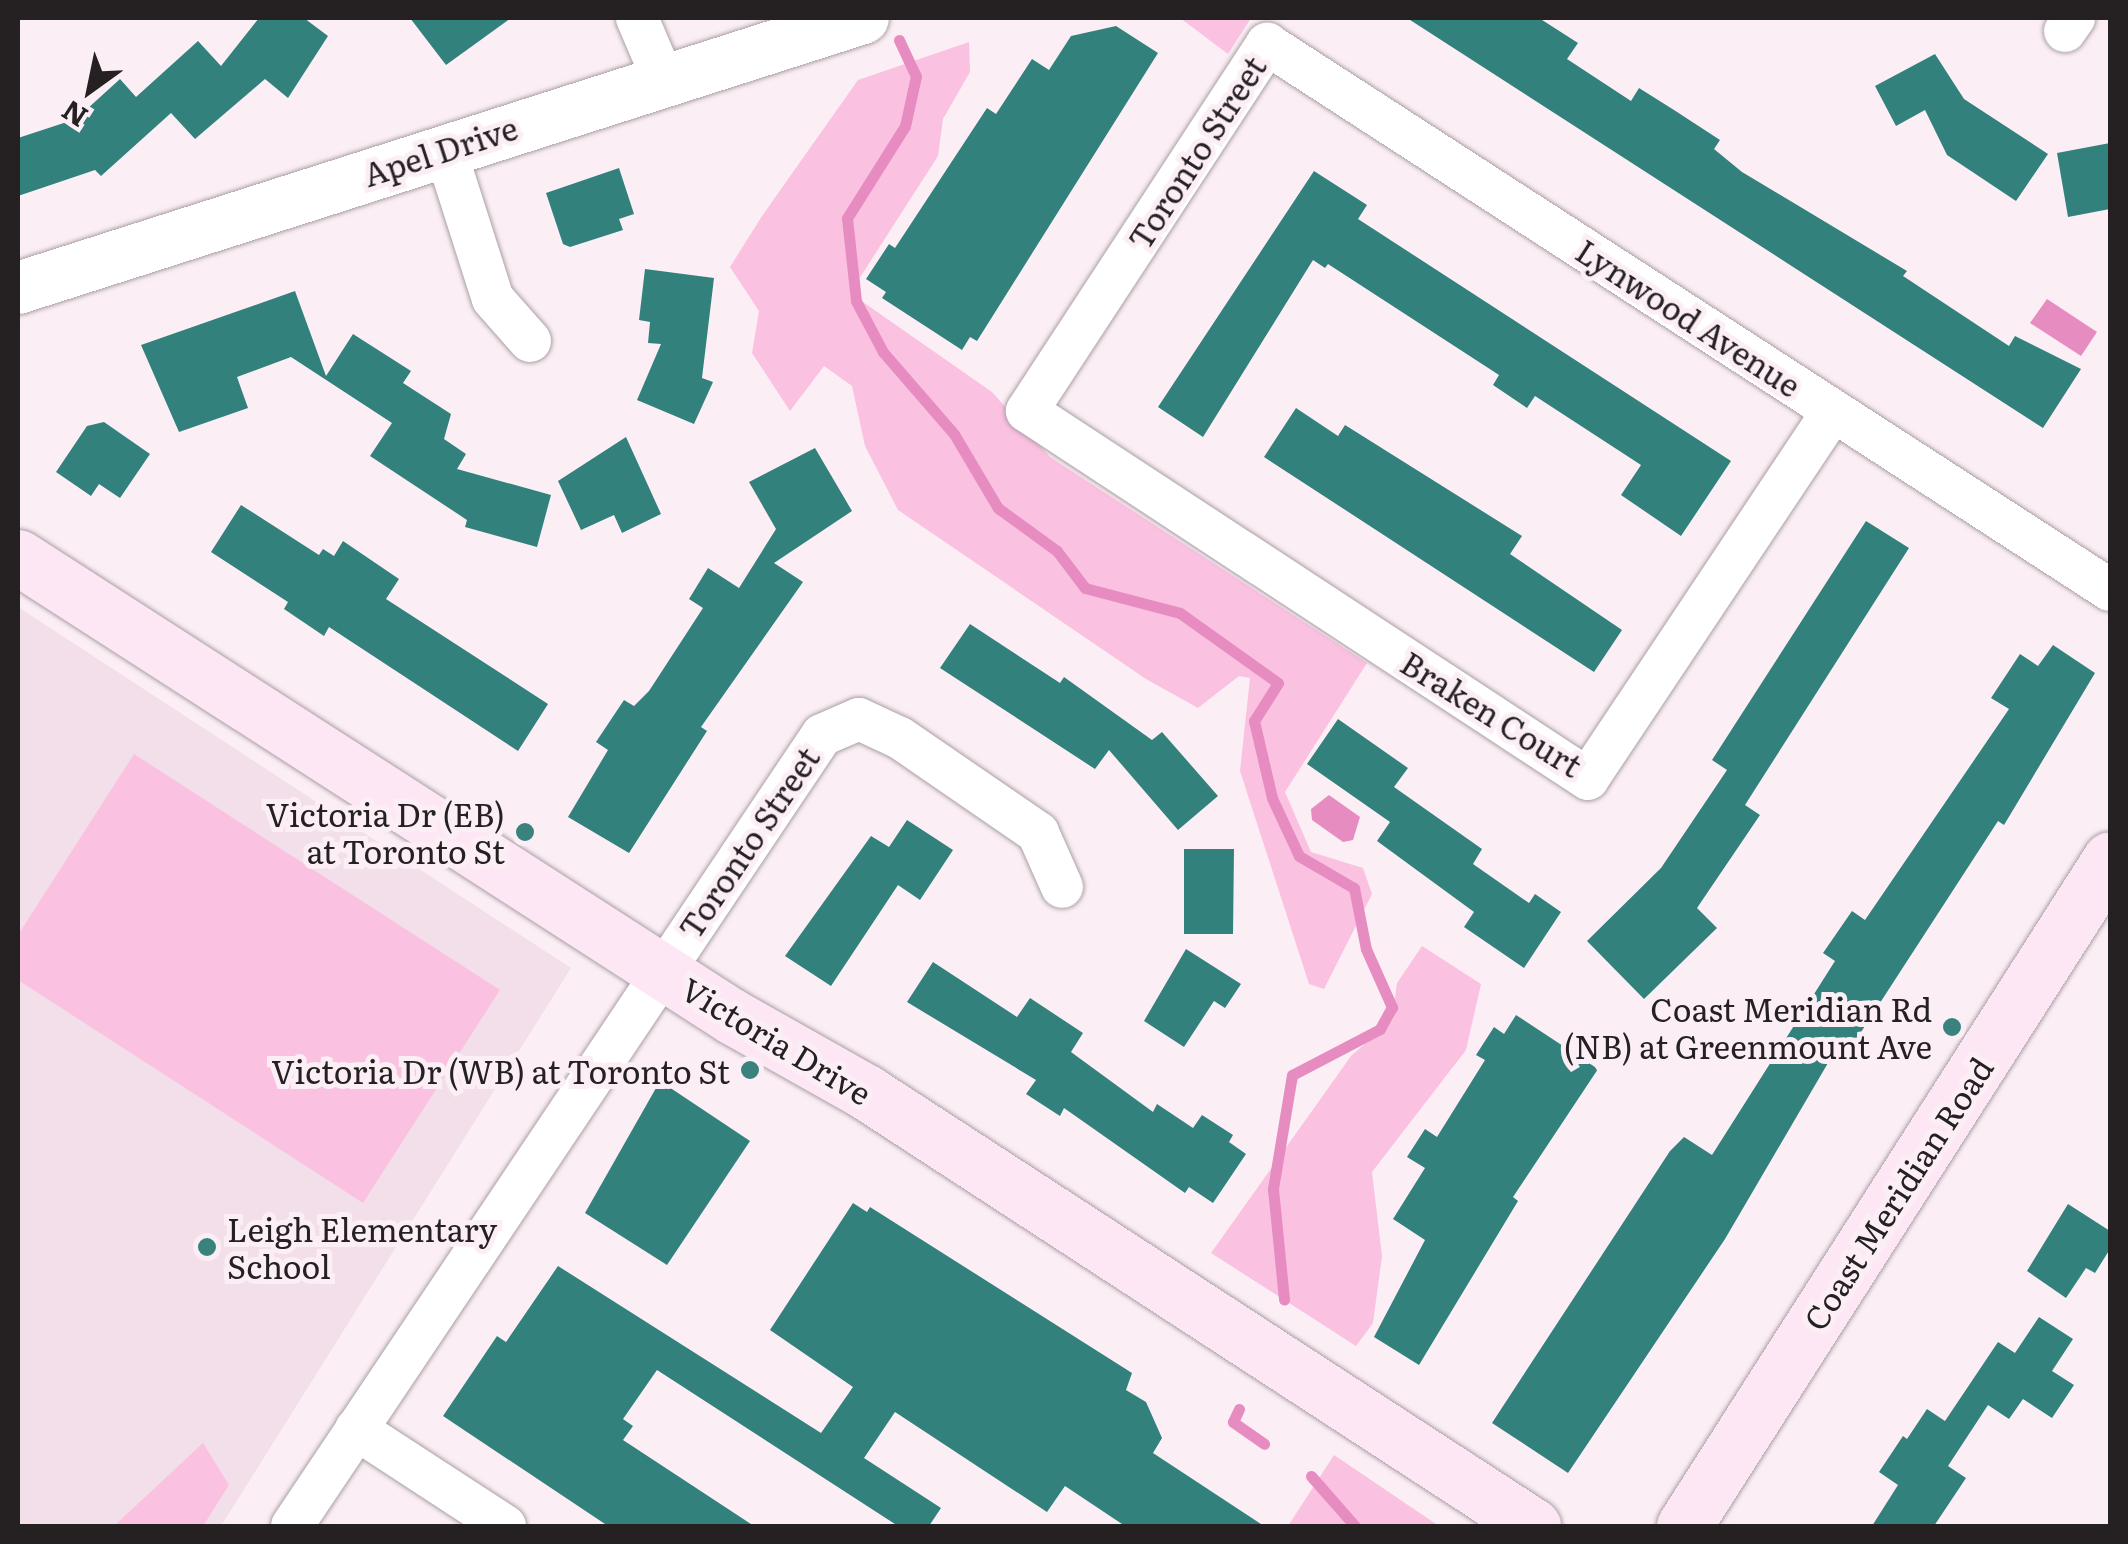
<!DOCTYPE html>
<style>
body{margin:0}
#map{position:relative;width:2128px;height:1544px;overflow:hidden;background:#fbeff5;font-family:Literata,serif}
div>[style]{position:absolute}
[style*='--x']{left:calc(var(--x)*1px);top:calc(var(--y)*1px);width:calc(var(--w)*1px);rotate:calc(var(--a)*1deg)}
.built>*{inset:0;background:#f2dfe9}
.green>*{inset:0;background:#fbc1e1}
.water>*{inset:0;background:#e68cc1}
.stream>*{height:11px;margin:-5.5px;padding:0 5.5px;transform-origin:5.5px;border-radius:5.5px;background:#e68cc1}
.building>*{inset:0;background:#33817c}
.roads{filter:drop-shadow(0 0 2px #aa9fa5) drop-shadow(0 0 2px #aa9fa5)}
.minor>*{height:42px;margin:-21px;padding:0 21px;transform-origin:21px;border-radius:21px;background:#fff}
.tertiary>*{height:52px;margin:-26px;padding:0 26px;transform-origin:26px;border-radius:26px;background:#fff}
.secondary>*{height:55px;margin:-27.5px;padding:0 27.5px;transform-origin:27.5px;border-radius:27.5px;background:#fee7f4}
.dots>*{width:28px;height:28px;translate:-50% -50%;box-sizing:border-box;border:5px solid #fbeff5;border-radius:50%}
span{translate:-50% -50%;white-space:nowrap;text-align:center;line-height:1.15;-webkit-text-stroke:10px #fbeff5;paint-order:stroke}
.street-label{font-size:32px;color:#252123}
.poi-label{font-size:32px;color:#252123}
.right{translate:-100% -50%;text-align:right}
.left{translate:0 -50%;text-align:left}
.frame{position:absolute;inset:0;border:20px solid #252123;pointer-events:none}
.north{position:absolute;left:40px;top:40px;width:100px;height:100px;-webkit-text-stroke:8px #fbeff5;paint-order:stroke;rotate:213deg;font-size:28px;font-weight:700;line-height:40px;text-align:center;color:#252123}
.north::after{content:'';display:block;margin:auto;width:35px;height:45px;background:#252123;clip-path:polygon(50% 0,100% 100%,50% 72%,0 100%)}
</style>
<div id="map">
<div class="built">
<i style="clip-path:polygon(18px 607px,571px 968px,221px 1526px,18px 1526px)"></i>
</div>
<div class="green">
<i style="clip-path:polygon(1180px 18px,1251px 18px,1228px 54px)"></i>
<i style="clip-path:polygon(969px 42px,970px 72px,943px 119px,938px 156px,850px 293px,992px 392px,1050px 457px,1367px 663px,1285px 792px,1311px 852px,1363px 868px,1372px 894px,1324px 989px,1309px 984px,1240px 771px,1250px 678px,1239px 676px,1198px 708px,1146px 679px,898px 510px,865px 446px,852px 386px,824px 366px,790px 411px,752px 353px,759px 311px,730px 267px,762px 216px,858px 80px)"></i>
<i style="clip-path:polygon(134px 754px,500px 990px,363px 1203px,18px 980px,18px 935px)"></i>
<i style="clip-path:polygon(1422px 946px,1481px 984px,1466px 1050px,1372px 1172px,1382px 1256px,1373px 1323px,1356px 1346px,1211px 1253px,1351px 1056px,1392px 1020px,1397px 983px)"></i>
<i style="clip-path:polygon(203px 1443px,229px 1485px,203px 1526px,114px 1526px)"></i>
<i style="clip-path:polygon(1334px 1455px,1439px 1526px,1288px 1526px)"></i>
</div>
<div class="water">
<i style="clip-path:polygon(2047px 299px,2097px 332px,2081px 356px,2030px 323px)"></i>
<i style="clip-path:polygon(1329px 795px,1360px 817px,1353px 840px,1343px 842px,1312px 820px,1311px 809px)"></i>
</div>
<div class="stream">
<i style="--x:899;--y:40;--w:40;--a:65"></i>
<i style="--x:916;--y:76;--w:51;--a:102.4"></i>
<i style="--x:905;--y:126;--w:109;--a:122.2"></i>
<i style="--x:847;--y:218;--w:83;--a:83.8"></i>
<i style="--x:856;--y:301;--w:58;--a:62.1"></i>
<i style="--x:883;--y:352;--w:108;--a:49.1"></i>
<i style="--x:954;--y:434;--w:86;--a:59.3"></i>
<i style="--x:998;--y:508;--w:73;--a:36.1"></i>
<i style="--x:1057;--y:551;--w:46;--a:52.9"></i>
<i style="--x:1085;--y:588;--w:98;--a:14.7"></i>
<i style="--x:1180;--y:613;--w:120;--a:35.5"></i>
<i style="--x:1278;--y:683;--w:45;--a:122.3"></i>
<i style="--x:1254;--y:721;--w:79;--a:76.8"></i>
<i style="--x:1272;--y:798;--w:64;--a:65"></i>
<i style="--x:1299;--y:856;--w:64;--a:30.2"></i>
<i style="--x:1354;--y:888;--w:62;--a:78.9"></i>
<i style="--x:1366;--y:949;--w:64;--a:65.9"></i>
<i style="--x:1392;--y:1007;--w:25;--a:119"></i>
<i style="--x:1380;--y:1029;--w:99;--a:152.4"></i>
<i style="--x:1292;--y:1075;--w:116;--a:99.5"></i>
<i style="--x:1273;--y:1189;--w:111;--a:84.3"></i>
<i style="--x:1239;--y:1409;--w:14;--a:115"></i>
<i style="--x:1233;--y:1422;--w:38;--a:35"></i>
<i style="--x:1311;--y:1476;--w:67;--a:48.7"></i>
</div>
<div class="building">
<i style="clip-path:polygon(259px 18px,304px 18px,328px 36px,288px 98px,265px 79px,195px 139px,171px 113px,101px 176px,95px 170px,18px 196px,18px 138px,76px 119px,120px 79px,136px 97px,198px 41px,221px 66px)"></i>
<i style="clip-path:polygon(410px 18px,511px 18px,446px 65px)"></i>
<i style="clip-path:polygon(1407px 18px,1539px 18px,1578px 43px,1567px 59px,1631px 101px,1639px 88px,1674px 110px,1720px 140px,1714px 149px,1742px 172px,1907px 271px,1903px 276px,2009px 346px,2015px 336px,2081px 369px,2043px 428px)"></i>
<i style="clip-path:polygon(1116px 26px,1158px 53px,977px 341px,970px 337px,962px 350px,882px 298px,886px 292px,866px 279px,889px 244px,895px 248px,987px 108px,996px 114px,1032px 59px,1049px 70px,1071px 36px)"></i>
<i style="clip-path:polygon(1935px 54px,1964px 99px,2048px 154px,2016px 201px,1947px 155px,1925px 110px,1896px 126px,1875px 86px)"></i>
<i style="clip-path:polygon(2110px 143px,2110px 209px,2068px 217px,2057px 153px)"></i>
<i style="clip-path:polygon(619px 168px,634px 214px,619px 219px,623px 230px,570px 247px,563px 244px,546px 193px)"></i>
<i style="clip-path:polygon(1314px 171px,1367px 205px,1358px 219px,1731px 461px,1681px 536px,1621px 495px,1641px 465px,1535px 396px,1527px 408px,1493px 385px,1499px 375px,1328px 264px,1325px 268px,1313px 260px,1203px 437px,1158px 407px)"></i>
<i style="clip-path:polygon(645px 269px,714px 278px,702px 378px,713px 382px,694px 424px,637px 400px,661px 344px,648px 343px,650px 322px,639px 320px)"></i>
<i style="clip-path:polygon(295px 291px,326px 376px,353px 334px,411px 371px,403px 383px,451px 414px,444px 439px,466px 454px,457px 469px,551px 495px,537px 547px,465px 527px,467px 520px,370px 456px,392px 423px,291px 357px,237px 377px,248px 408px,179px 432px,141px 345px)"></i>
<i style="clip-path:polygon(1296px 408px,1338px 436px,1345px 425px,1522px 536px,1510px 554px,1622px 630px,1594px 672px,1264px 457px)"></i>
<i style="clip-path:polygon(104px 422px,150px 454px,120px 498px,99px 484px,91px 496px,56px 472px,87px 426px)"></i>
<i style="clip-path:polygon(626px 437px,661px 514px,622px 533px,614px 515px,581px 530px,558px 481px)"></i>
<i style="clip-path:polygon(815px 448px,852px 511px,774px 563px,803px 582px,701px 727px,707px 731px,629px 853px,568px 817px,608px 750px,596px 742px,624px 700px,634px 706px,649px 691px,703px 608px,689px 599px,708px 568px,739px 588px,776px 529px,749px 482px)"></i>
<i style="clip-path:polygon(241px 505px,319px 555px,323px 549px,334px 556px,343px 541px,399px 579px,386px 599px,548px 704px,518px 751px,329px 627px,324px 636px,284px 609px,288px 602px,211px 552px)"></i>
<i style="clip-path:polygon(1866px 521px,1909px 548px,1745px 805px,1760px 815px,1697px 908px,1717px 928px,1644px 999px,1587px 941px,1661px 868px,1727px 770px,1712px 760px)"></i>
<i style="clip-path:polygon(970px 624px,1060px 683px,1064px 677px,1152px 740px,1162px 732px,1218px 796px,1178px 830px,1109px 750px,1095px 769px,940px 668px)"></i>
<i style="clip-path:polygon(2053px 645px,2095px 673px,2004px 825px,1998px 821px,1852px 1046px,1842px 1039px,1725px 1239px,1568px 1473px,1492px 1423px,1670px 1151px,1684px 1137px,1712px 1155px,1835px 961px,1823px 953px,1852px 911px,1865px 920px,2009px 709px,1991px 698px,2020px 654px,2038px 666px)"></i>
<i style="clip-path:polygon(1338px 719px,1408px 768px,1394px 787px,1482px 849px,1473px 864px,1529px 903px,1535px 894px,1561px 912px,1524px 968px,1464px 927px,1474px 912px,1377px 841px,1390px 822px,1307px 764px)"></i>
<i style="clip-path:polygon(907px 820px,953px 850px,920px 900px,898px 885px,831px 986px,785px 956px,871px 836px,889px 847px)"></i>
<i style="clip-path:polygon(1184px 849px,1234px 849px,1233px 934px,1184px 934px)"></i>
<i style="clip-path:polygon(1186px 949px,1241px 984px,1225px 1008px,1214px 1001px,1184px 1047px,1144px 1021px)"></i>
<i style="clip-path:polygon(933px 962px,1017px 1017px,1030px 998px,1083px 1033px,1071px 1052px,1153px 1112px,1157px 1104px,1193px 1128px,1202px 1115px,1233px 1135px,1229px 1142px,1246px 1154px,1213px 1203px,1189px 1187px,1185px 1193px,1064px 1108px,1060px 1116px,1026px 1094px,1036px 1080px,907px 1002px)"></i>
<i style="clip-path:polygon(1516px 1015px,1598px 1069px,1513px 1197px,1518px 1201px,1419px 1365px,1374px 1337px,1425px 1240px,1393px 1219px,1425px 1168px,1407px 1157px,1425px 1129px,1437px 1137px,1485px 1060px,1476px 1055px,1494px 1027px,1504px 1034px)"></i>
<i style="clip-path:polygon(660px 1081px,750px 1141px,667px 1265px,585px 1213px)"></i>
<i style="clip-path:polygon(853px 1203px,867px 1212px,870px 1207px,1132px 1373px,1126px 1390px,1146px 1402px,1162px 1438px,1153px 1453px,1264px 1526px,1125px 1526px,1065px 1486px,1047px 1512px,895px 1412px,864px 1458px,941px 1508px,929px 1526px,898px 1526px,657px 1370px,623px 1419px,633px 1426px,623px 1440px,754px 1526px,608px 1526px,443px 1416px,497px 1336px,506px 1342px,558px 1266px,821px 1433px,853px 1387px,770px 1330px)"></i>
<i style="clip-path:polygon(2068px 1204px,2110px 1231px,2110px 1249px,2095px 1273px,2086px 1268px,2066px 1298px,2027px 1271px)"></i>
<i style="clip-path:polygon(2039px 1317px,2073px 1339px,2052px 1371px,2074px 1385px,2052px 1418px,2023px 1399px,2009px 1419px,1988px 1405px,1948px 1466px,1966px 1478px,1934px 1526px,1872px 1526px,1898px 1485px,1879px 1472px,1903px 1436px,1907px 1439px,1927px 1409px,1945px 1421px,1998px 1342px,2015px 1353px)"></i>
</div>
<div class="roads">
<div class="minor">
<i style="--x:637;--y:18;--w:66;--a:66.9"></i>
<i style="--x:2065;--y:31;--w:16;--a:-55"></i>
<i style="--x:445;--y:149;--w:157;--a:72.3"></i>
<i style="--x:493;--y:299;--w:56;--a:48.6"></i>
<i style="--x:1833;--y:411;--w:442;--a:123.7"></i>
<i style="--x:1588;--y:779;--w:671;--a:-146.74"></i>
<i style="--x:1027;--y:411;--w:439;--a:-56.8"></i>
<i style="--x:1267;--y:44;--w:1004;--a:32.93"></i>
<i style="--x:356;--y:1429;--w:178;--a:33.1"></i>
<i style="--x:292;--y:1526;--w:952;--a:-56.18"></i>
<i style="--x:822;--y:735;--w:40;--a:-23.4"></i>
<i style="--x:859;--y:719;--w:45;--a:24.9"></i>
<i style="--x:900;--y:738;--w:168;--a:34.5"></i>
<i style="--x:1038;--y:833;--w:59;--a:66"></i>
</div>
<div class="tertiary">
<i style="--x:18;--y:288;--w:887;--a:-17.72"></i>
</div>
<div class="secondary">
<i style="--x:18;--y:557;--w:850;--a:32.76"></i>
<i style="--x:733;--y:1017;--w:153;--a:29.4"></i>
<i style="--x:866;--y:1092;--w:796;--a:33.05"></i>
<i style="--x:1684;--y:1526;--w:791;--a:-57.43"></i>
</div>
</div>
<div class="dots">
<i style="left:525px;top:832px;background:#3a827e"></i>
<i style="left:1952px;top:1027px;background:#3a827e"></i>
<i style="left:750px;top:1070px;background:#3a827e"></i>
<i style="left:207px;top:1247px;background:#3a827e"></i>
</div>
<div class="street-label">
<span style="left:440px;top:150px;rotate:-18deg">Apel Drive</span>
<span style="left:1196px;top:152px;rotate:-57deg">Toronto Street</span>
<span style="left:1689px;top:317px;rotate:33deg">Lynwood Avenue</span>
<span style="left:1492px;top:713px;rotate:32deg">Braken Court</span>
<span style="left:748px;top:842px;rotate:-56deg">Toronto Street</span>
<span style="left:777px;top:1040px;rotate:31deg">Victoria Drive</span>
<span style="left:1897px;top:1193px;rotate:-57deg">Coast Meridian Road</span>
</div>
<div class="poi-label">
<span class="right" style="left:505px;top:832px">Victoria Dr (EB)<br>at Toronto St</span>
<span class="right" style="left:1932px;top:1027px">Coast Meridian Rd<br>(NB) at Greenmount Ave</span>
<span class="right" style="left:730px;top:1070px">Victoria Dr (WB) at Toronto St</span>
<span class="left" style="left:227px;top:1247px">Leigh Elementary<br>School</span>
</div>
<div class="frame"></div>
<div class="north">N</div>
</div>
